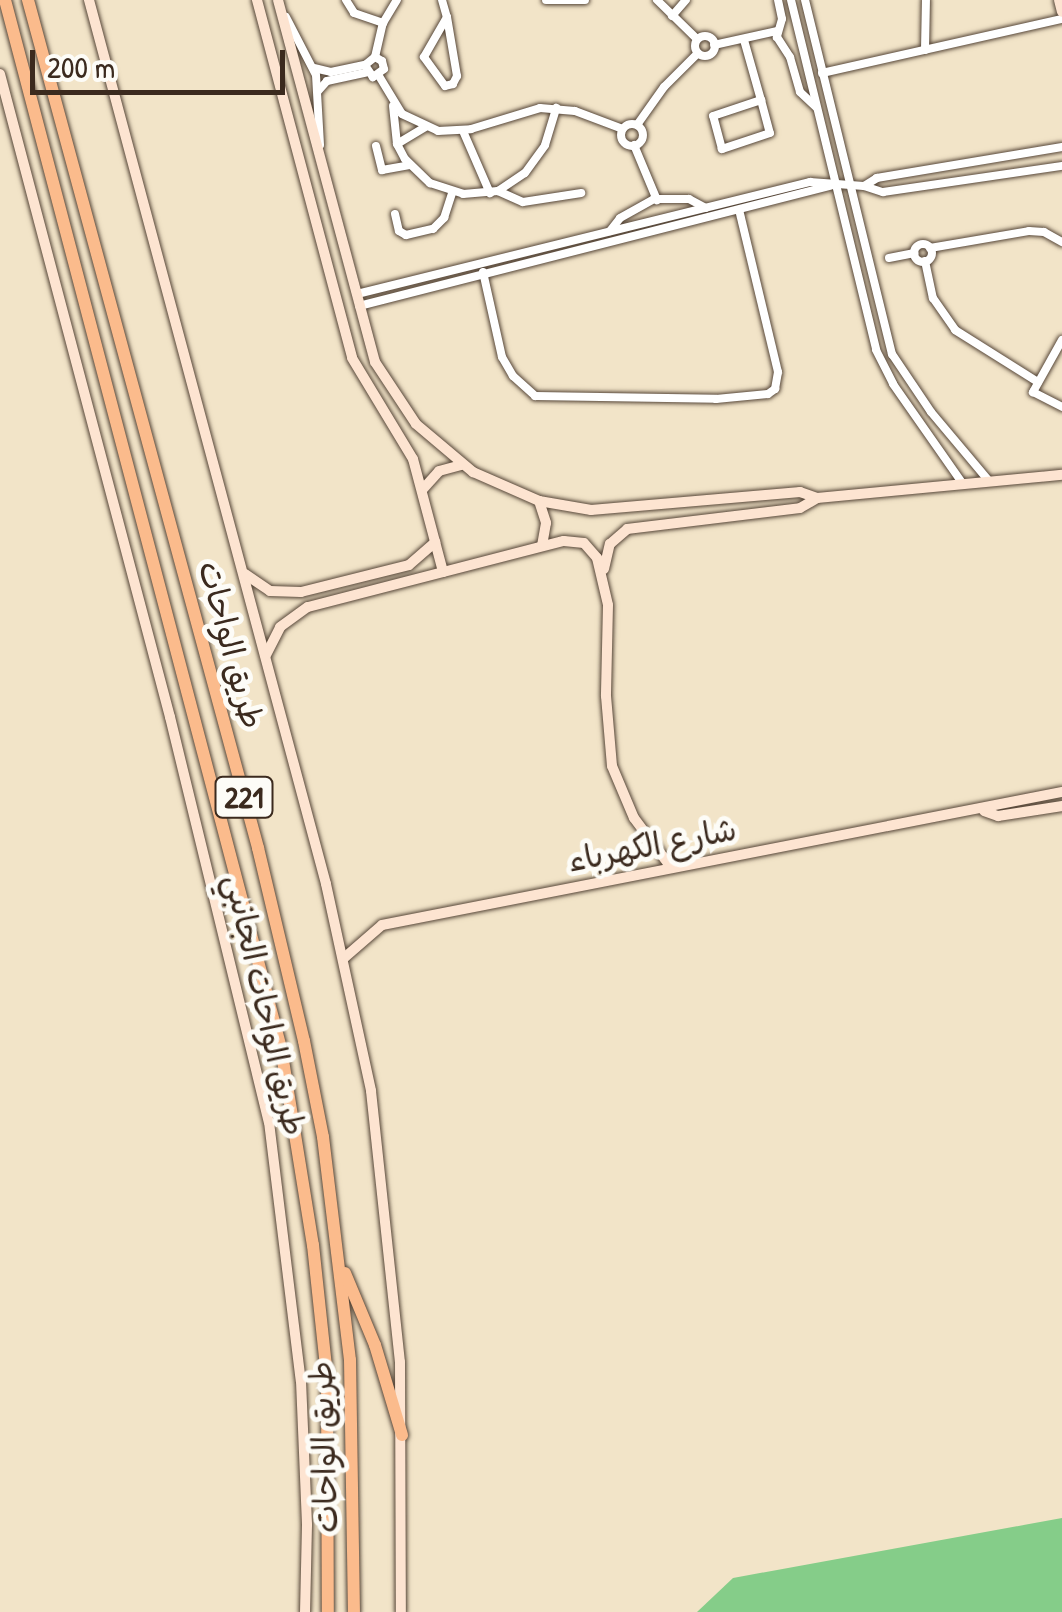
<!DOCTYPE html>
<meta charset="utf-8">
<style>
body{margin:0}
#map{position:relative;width:1062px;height:1612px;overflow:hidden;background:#f2e4c8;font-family:"Patrick Hand","Playpen Sans Arabic",sans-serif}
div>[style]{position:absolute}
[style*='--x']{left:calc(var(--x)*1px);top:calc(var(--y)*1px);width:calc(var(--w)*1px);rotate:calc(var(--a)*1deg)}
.green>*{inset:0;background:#85cd89}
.roads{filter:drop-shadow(0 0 2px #564638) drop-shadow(0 0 2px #564638)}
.street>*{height:8px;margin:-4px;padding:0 4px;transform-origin:4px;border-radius:4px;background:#fff}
.street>.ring{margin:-4px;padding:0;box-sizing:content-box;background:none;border:8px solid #fff;border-radius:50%}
.secondary>*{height:10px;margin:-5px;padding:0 5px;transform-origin:5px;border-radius:5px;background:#fde4d1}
.highway>*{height:12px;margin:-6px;padding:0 6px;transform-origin:6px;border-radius:6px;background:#fbbb8c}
span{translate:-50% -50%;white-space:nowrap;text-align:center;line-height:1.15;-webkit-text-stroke:10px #fdfcf7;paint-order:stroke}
.shield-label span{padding:2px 8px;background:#fdfcf7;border:2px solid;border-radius:8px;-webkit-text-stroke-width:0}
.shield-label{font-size:30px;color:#3b2a1e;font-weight:700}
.street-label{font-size:32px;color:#3b2a1e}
.scale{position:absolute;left:30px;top:50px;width:255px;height:45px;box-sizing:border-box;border:5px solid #3b2a1e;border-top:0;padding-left:12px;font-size:30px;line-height:35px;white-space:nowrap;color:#3b2a1e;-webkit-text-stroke:8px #fdfcf7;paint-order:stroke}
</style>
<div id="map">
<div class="green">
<i style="clip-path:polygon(1062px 1518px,1062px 1612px,697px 1612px,733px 1578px)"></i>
</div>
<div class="roads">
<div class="street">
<i style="--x:346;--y:0;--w:15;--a:58"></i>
<i style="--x:354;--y:13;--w:31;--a:19"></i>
<i style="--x:442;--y:0;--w:18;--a:74"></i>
<i style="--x:447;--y:17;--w:60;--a:80.4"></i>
<i style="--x:457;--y:76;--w:9;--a:117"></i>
<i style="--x:453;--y:84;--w:8;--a:166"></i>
<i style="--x:445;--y:86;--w:36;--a:-126"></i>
<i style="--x:424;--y:57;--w:46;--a:-60.1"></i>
<i style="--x:546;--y:0;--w:39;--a:0"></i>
<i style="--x:657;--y:0;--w:56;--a:44.3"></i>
<i style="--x:778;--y:0;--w:19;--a:78"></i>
<i style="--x:782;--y:19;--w:19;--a:106"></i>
<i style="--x:777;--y:37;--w:24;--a:57"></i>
<i style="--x:790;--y:57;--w:36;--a:74"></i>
<i style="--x:800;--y:92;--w:22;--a:43"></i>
<i style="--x:791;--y:0;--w:360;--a:76.3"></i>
<i style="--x:876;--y:350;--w:38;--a:63"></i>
<i style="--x:893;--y:384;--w:122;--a:55"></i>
<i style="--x:805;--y:0;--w:365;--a:76.2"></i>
<i style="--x:892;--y:354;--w:70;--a:56.1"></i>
<i style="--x:931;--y:412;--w:90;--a:50"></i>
<i style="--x:672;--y:16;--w:21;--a:-49"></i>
<i style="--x:286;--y:17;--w:65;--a:62.7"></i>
<i style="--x:316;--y:75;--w:70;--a:86.7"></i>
<i class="ring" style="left:695px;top:36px;width:12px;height:12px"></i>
<i style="--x:744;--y:40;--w:62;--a:74.2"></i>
<i style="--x:761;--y:100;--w:34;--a:75"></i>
<i style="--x:770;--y:133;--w:51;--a:161.6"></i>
<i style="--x:722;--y:149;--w:34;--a:-105"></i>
<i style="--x:713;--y:116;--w:51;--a:-18.4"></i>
<i style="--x:714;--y:45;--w:65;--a:-12.5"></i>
<i style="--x:925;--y:50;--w:50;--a:-88.9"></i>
<i style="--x:375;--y:57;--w:35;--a:-77"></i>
<i style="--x:383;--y:23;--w:27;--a:-59"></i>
<i style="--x:314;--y:68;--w:17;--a:13"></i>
<i style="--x:331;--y:72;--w:35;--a:-12"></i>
<i style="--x:365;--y:65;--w:13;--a:-39"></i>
<i style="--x:375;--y:57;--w:8;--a:30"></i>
<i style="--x:382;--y:61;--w:8;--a:76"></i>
<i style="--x:384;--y:69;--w:14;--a:144"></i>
<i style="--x:373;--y:77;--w:14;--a:-124"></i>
<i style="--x:822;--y:73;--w:246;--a:-12.7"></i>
<i style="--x:379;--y:76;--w:44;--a:58.8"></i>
<i style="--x:402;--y:114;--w:40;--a:25"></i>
<i style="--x:438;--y:131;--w:33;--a:-3"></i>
<i style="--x:471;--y:129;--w:72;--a:-16.9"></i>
<i style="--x:540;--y:108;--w:35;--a:5"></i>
<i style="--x:575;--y:111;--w:51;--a:20.6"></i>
<i style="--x:318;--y:91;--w:13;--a:-48"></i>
<i style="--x:327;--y:81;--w:40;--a:-12"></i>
<i style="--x:393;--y:106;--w:38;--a:84"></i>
<i style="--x:397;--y:144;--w:17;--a:62"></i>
<i style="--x:405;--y:159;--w:35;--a:44"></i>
<i style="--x:430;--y:183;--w:35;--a:18"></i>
<i style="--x:463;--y:194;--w:35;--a:-5"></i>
<i style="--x:498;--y:191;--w:32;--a:-34"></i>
<i style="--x:525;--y:173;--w:34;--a:-54"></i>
<i style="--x:545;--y:145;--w:39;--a:-73"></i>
<i class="ring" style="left:621px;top:124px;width:14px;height:14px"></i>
<i style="--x:637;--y:125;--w:47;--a:-54.6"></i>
<i style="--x:664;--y:87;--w:48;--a:-45"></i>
<i style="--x:463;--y:131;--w:68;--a:66.5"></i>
<i style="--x:397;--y:144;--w:33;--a:-31"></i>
<i style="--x:634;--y:145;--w:60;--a:67.3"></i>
<i style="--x:376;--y:146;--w:25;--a:76"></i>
<i style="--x:382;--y:170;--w:28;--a:-10"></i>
<i style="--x:1062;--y:147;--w:188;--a:170.5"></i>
<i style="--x:877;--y:178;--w:15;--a:148"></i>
<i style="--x:864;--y:186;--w:20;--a:18"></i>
<i style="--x:883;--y:192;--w:181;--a:-8.3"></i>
<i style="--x:498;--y:191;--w:27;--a:24"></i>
<i style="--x:523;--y:202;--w:59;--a:-8.8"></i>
<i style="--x:395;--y:214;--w:17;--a:77"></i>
<i style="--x:399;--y:231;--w:8;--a:30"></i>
<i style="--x:406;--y:235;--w:28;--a:-13"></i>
<i style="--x:433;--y:229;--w:16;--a:-45"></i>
<i style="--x:444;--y:218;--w:26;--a:-72"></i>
<i style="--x:610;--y:231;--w:16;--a:-52"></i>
<i style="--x:620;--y:218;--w:39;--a:-29"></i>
<i style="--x:654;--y:199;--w:35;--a:0"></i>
<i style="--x:689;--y:199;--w:19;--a:28"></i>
<i class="ring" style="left:914px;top:244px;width:10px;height:10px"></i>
<i style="--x:930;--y:248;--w:100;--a:-9.7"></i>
<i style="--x:1029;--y:231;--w:15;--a:4"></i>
<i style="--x:1044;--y:232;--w:21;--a:29"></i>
<i style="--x:889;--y:258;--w:26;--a:-11"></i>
<i style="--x:925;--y:261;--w:38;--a:78"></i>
<i style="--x:933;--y:298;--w:39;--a:55"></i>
<i style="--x:955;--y:330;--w:98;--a:32.1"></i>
<i style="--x:483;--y:272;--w:87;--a:77.4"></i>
<i style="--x:502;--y:357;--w:22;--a:60"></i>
<i style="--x:513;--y:376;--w:30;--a:42"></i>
<i style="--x:535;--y:396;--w:181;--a:0.9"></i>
<i style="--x:716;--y:399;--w:52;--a:-5.5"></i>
<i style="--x:768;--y:394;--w:9;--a:-36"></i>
<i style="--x:775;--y:389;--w:17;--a:-80"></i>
<i style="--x:778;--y:372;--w:167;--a:-103.5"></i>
<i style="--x:357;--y:294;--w:467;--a:-13.9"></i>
<i style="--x:810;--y:182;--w:54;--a:4.2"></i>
<i style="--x:359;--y:306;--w:486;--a:-14.3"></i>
<i style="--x:1062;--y:340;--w:60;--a:119.1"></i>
<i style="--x:1033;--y:392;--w:33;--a:27"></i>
</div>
<div class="secondary">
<i style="--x:89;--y:0;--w:915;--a:74.99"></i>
<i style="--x:326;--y:884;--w:212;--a:77.7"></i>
<i style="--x:371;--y:1091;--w:273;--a:83.9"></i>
<i style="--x:400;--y:1362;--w:250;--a:89.8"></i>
<i style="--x:257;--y:0;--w:370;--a:75.1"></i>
<i style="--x:352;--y:358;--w:118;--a:58.9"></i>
<i style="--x:413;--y:459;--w:117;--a:75.1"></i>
<i style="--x:278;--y:0;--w:375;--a:75"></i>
<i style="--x:375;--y:362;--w:74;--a:56.5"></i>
<i style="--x:416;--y:424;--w:75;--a:40.1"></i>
<i style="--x:473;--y:472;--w:72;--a:23.7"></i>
<i style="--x:539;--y:501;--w:53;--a:9.8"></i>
<i style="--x:591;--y:510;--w:210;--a:-4.9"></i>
<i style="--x:800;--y:492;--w:18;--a:19"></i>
<i style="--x:817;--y:498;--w:246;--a:-5.4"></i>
<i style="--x:1059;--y:0;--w:12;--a:76"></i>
<i style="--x:0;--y:74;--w:665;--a:75.19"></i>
<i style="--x:170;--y:717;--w:417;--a:76.3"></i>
<i style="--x:269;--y:1122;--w:261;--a:83"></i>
<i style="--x:301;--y:1381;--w:144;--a:87.6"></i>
<i style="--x:307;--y:1525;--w:87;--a:91.3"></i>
<i style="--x:423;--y:489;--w:24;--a:-48"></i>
<i style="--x:439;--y:471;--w:24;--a:-15"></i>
<i style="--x:539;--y:501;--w:23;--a:72"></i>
<i style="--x:546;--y:523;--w:23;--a:100"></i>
<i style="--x:604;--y:569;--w:26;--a:-77"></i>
<i style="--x:610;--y:544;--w:23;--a:-41"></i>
<i style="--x:627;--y:529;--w:174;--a:-6.9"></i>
<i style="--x:800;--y:508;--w:20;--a:-30"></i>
<i style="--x:245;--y:574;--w:30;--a:34"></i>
<i style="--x:270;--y:591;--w:31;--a:2"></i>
<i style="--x:301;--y:592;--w:111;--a:-14"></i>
<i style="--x:409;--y:565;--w:35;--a:-41"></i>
<i style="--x:266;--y:655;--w:31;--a:-63"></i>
<i style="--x:280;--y:627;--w:34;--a:-36"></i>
<i style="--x:308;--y:607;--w:264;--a:-14.5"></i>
<i style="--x:564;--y:541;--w:20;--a:6"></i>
<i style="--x:584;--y:543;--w:20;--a:49"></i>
<i style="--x:597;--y:558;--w:48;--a:76.8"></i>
<i style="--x:608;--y:605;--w:91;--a:91.3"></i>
<i style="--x:606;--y:696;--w:70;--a:85.1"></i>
<i style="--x:612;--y:766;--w:56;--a:67.1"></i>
<i style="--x:634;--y:818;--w:60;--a:53.1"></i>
<i style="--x:984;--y:811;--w:15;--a:20"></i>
<i style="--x:998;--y:816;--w:65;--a:-8.9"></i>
<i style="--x:344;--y:958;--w:50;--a:-41"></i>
<i style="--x:382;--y:925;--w:693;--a:-11.07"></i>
</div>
<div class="highway">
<i style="--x:5;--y:0;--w:1084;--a:75.25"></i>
<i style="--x:281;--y:1048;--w:200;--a:80.8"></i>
<i style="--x:313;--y:1245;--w:131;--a:83.9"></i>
<i style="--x:327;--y:1375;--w:237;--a:89.8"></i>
<i style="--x:28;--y:0;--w:879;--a:74.82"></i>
<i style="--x:258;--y:848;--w:198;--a:76.6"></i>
<i style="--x:304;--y:1041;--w:98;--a:78.8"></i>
<i style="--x:323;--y:1137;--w:225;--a:83.1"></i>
<i style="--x:350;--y:1360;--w:252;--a:89.1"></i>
<i style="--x:345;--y:1273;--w:78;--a:67.4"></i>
<i style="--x:375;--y:1345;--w:94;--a:73.3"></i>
</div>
</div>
<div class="shield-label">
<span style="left:244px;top:797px">221</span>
</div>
<div class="street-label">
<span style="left:231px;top:645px;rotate:75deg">طريق الواحات</span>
<span style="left:652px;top:845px;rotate:-11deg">شارع الكهرباء</span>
<span style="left:265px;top:1005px;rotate:77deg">طريق الواحات الجانبي</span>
<span style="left:324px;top:1447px;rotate:-92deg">طريق الواحات</span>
</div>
<div class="scale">200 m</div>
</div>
